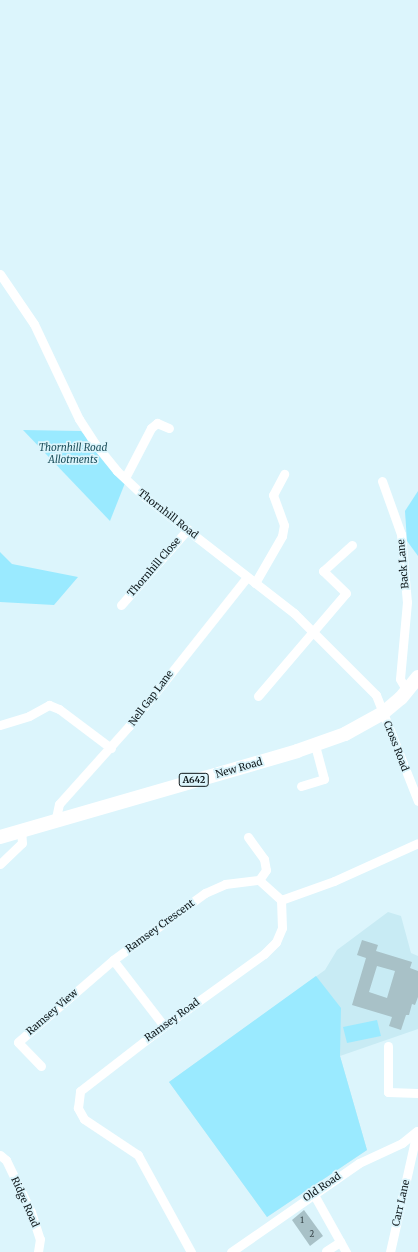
<!DOCTYPE html>
<style>
body{margin:0}
#map{position:relative;width:418px;height:1252px;overflow:hidden;background:#dcf5fc;font-family:Merriweather,serif}
div>[style]{position:absolute}
[style*='--x']{left:calc(var(--x)*1px);top:calc(var(--y)*1px);width:calc(var(--w)*1px);rotate:calc(var(--a)*1deg)}
.built>*{inset:0;background:#c8ebf4}
.green>*{inset:0;background:#9aeaff}
.building>*{inset:0;background:#a8c1c7}
.minor>*{height:9px;margin:-4.5px;padding:0 4.5px;transform-origin:4.5px;border-radius:4.5px;background:#fff}
.highway>*{height:14px;margin:-7px;padding:0 7px;transform-origin:7px;border-radius:7px;background:#fff}
span{translate:-50% -50%;white-space:nowrap;text-align:center;line-height:1.15;-webkit-text-stroke:3.5px #dcf5fc;paint-order:stroke}
.number-label{font-size:8px;color:#354246}
.number-label span{-webkit-text-stroke-width:0}
.shield-label span{padding:1px 3px;background:#dcf5fc;border:1px solid;border-radius:3px;-webkit-text-stroke-width:0}
.shield-label{font-size:9px;color:#0f181b;font-weight:700}
.park-label{font-size:10px;color:#1f515d;font-style:italic}
.street-label{font-size:10px;color:#0f181b}
</style>
<div id="map">
<div class="built">
<i style="clip-path:polygon(388px 912px,401px 916px,411px 953px,418px 956px,418px 1029px,340px 1056px,367px 1150px,267px 1217px,169px 1082px,325px 970px,337px 950px)"></i>
</div>
<div class="green">
<i style="clip-path:polygon(23px 430px,81px 431px,125px 483px,110px 521px)"></i>
<i style="clip-path:polygon(418px 491px,418px 556px,407px 541px,405px 511px)"></i>
<i style="clip-path:polygon(0 552px,12px 564px,78px 577px,54px 605px,0 602px)"></i>
<i style="clip-path:polygon(316px 976px,341px 1008px,340px 1056px,367px 1150px,267px 1217px,169px 1082px)"></i>
<i style="clip-path:polygon(377px 1020px,381px 1036px,347px 1043px,343px 1027px)"></i>
</div>
<div class="building">
<i style="clip-path:polygon(evenodd,362px 940px,378px 945px,376px 951px,412px 962px,410px 968px,418px 971px,418px 997px,415px 1005px,412px 1004px,409px 1015px,406px 1015px,401px 1030px,389px 1026px,392px 1017px,352px 1005px,366px 958px,357px 955px,362px 940px,377px 966px,395px 971px,387px 998px,369px 992px,377px 966px)"></i>
<i style="clip-path:polygon(304px 1210px,323px 1236px,310px 1246px,292px 1220px)"></i>
</div>
<div class="minor">
<i style="--x:0;--y:274;--w:60;--a:55.8"></i>
<i style="--x:34;--y:324;--w:105;--a:64.7"></i>
<i style="--x:79;--y:419;--w:31;--a:57"></i>
<i style="--x:96;--y:445;--w:33;--a:51"></i>
<i style="--x:117;--y:471;--w:38;--a:43"></i>
<i style="--x:145;--y:497;--w:189;--a:37.9"></i>
<i style="--x:294;--y:613;--w:116;--a:45"></i>
<i style="--x:376;--y:695;--w:114;--a:68.4"></i>
<i style="--x:125;--y:478;--w:56;--a:-62.5"></i>
<i style="--x:151;--y:428;--w:8;--a:-40"></i>
<i style="--x:157;--y:423;--w:13;--a:23"></i>
<i style="--x:382;--y:481;--w:56;--a:70.3"></i>
<i style="--x:401;--y:534;--w:68;--a:85"></i>
<i style="--x:407;--y:602;--w:77;--a:95.2"></i>
<i style="--x:400;--y:679;--w:14;--a:60"></i>
<i style="--x:255;--y:583;--w:54;--a:-60.1"></i>
<i style="--x:282;--y:536;--w:11;--a:-80"></i>
<i style="--x:284;--y:525;--w:32;--a:-110"></i>
<i style="--x:273;--y:495;--w:24;--a:-62"></i>
<i style="--x:121;--y:605;--w:101;--a:-48.6"></i>
<i style="--x:258;--y:696;--w:135;--a:-49.5"></i>
<i style="--x:346;--y:593;--w:32;--a:-136"></i>
<i style="--x:323;--y:571;--w:39;--a:-42"></i>
<i style="--x:0;--y:725;--w:30;--a:-17"></i>
<i style="--x:29;--y:716;--w:23;--a:-29"></i>
<i style="--x:49;--y:705;--w:11;--a:22"></i>
<i style="--x:59;--y:709;--w:65;--a:36.9"></i>
<i style="--x:301;--y:786;--w:24;--a:-17"></i>
<i style="--x:324;--y:779;--w:35;--a:-105"></i>
<i style="--x:56;--y:818;--w:14;--a:-78"></i>
<i style="--x:59;--y:804;--w:105;--a:-48.1"></i>
<i style="--x:129;--y:726;--w:190;--a:-51.6"></i>
<i style="--x:248;--y:837;--w:27;--a:54"></i>
<i style="--x:264;--y:859;--w:11;--a:80"></i>
<i style="--x:266;--y:870;--w:12;--a:125"></i>
<i style="--x:0;--y:864;--w:30;--a:-44"></i>
<i style="--x:22;--y:843;--w:14;--a:-94"></i>
<i style="--x:164;--y:1026;--w:83;--a:-127.7"></i>
<i style="--x:113;--y:960;--w:114;--a:-36.1"></i>
<i style="--x:205;--y:893;--w:22;--a:-24"></i>
<i style="--x:225;--y:884;--w:34;--a:-7"></i>
<i style="--x:259;--y:880;--w:30;--a:42"></i>
<i style="--x:388;--y:1046;--w:46;--a:90"></i>
<i style="--x:388;--y:1092;--w:30;--a:2"></i>
<i style="--x:41;--y:1066;--w:33;--a:-134"></i>
<i style="--x:18;--y:1042;--w:125;--a:-40.8"></i>
<i style="--x:0;--y:1155;--w:8;--a:40"></i>
<i style="--x:6;--y:1160;--w:58;--a:64.3"></i>
<i style="--x:31;--y:1212;--w:28;--a:72"></i>
<i style="--x:40;--y:1239;--w:13;--a:99"></i>
<i style="--x:313;--y:1193;--w:68;--a:60.8"></i>
<i style="--x:326;--y:1251;--w:17;--a:-33"></i>
<i style="--x:191;--y:1252;--w:111;--a:-118.7"></i>
<i style="--x:138;--y:1155;--w:65;--a:-146.3"></i>
<i style="--x:84;--y:1119;--w:13;--a:-119"></i>
<i style="--x:78;--y:1108;--w:17;--a:-83"></i>
<i style="--x:80;--y:1091;--w:106;--a:-37.7"></i>
<i style="--x:164;--y:1026;--w:123;--a:-35.8"></i>
<i style="--x:264;--y:954;--w:17;--a:-45"></i>
<i style="--x:276;--y:942;--w:15;--a:-67"></i>
<i style="--x:282;--y:928;--w:28;--a:-92"></i>
<i style="--x:281;--y:900;--w:56;--a:-19.7"></i>
<i style="--x:334;--y:881;--w:92;--a:-24.3"></i>
<i style="--x:231;--y:1252;--w:156;--a:-34.8"></i>
<i style="--x:359;--y:1163;--w:47;--a:-24.9"></i>
<i style="--x:402;--y:1143;--w:19;--a:-39"></i>
<i style="--x:390;--y:1252;--w:124;--a:-77.4"></i>
</div>
<div class="highway">
<i style="--x:0;--y:837;--w:309;--a:-16.1"></i>
<i style="--x:297;--y:751;--w:51;--a:-19.5"></i>
<i style="--x:345;--y:734;--w:43;--a:-28.9"></i>
<i style="--x:383;--y:713;--w:23;--a:-40"></i>
<i style="--x:401;--y:698;--w:27;--a:-51"></i>
</div>
<div class="number-label">
<span style="left:302px;top:1221px">1</span>
<span style="left:312px;top:1235px">2</span>
</div>
<div class="shield-label">
<span style="left:194px;top:780px">A642</span>
</div>
<div class="park-label">
<span style="left:73px;top:453px">Thornhill Road<br>Allotments</span>
</div>
<div class="street-label">
<span style="left:168px;top:514px;rotate:38deg">Thornhill Road</span>
<span style="left:403px;top:564px;rotate:-95deg">Back Lane</span>
<span style="left:154px;top:567px;rotate:-49deg">Thornhill Close</span>
<span style="left:151px;top:698px;rotate:-53deg">Nell Gap Lane</span>
<span style="left:396px;top:746px;rotate:69deg">Cross Road</span>
<span style="left:239px;top:768px;rotate:-16deg">New Road</span>
<span style="left:160px;top:926px;rotate:-36deg">Ramsey Crescent</span>
<span style="left:52px;top:1012px;rotate:-41deg">Ramsey View</span>
<span style="left:172px;top:1020px;rotate:-36deg">Ramsey Road</span>
<span style="left:322px;top:1187px;rotate:-34deg">Old Road</span>
<span style="left:25px;top:1202px;rotate:66deg">Ridge Road</span>
<span style="left:401px;top:1203px;rotate:-77deg">Carr Lane</span>
</div>
</div>
